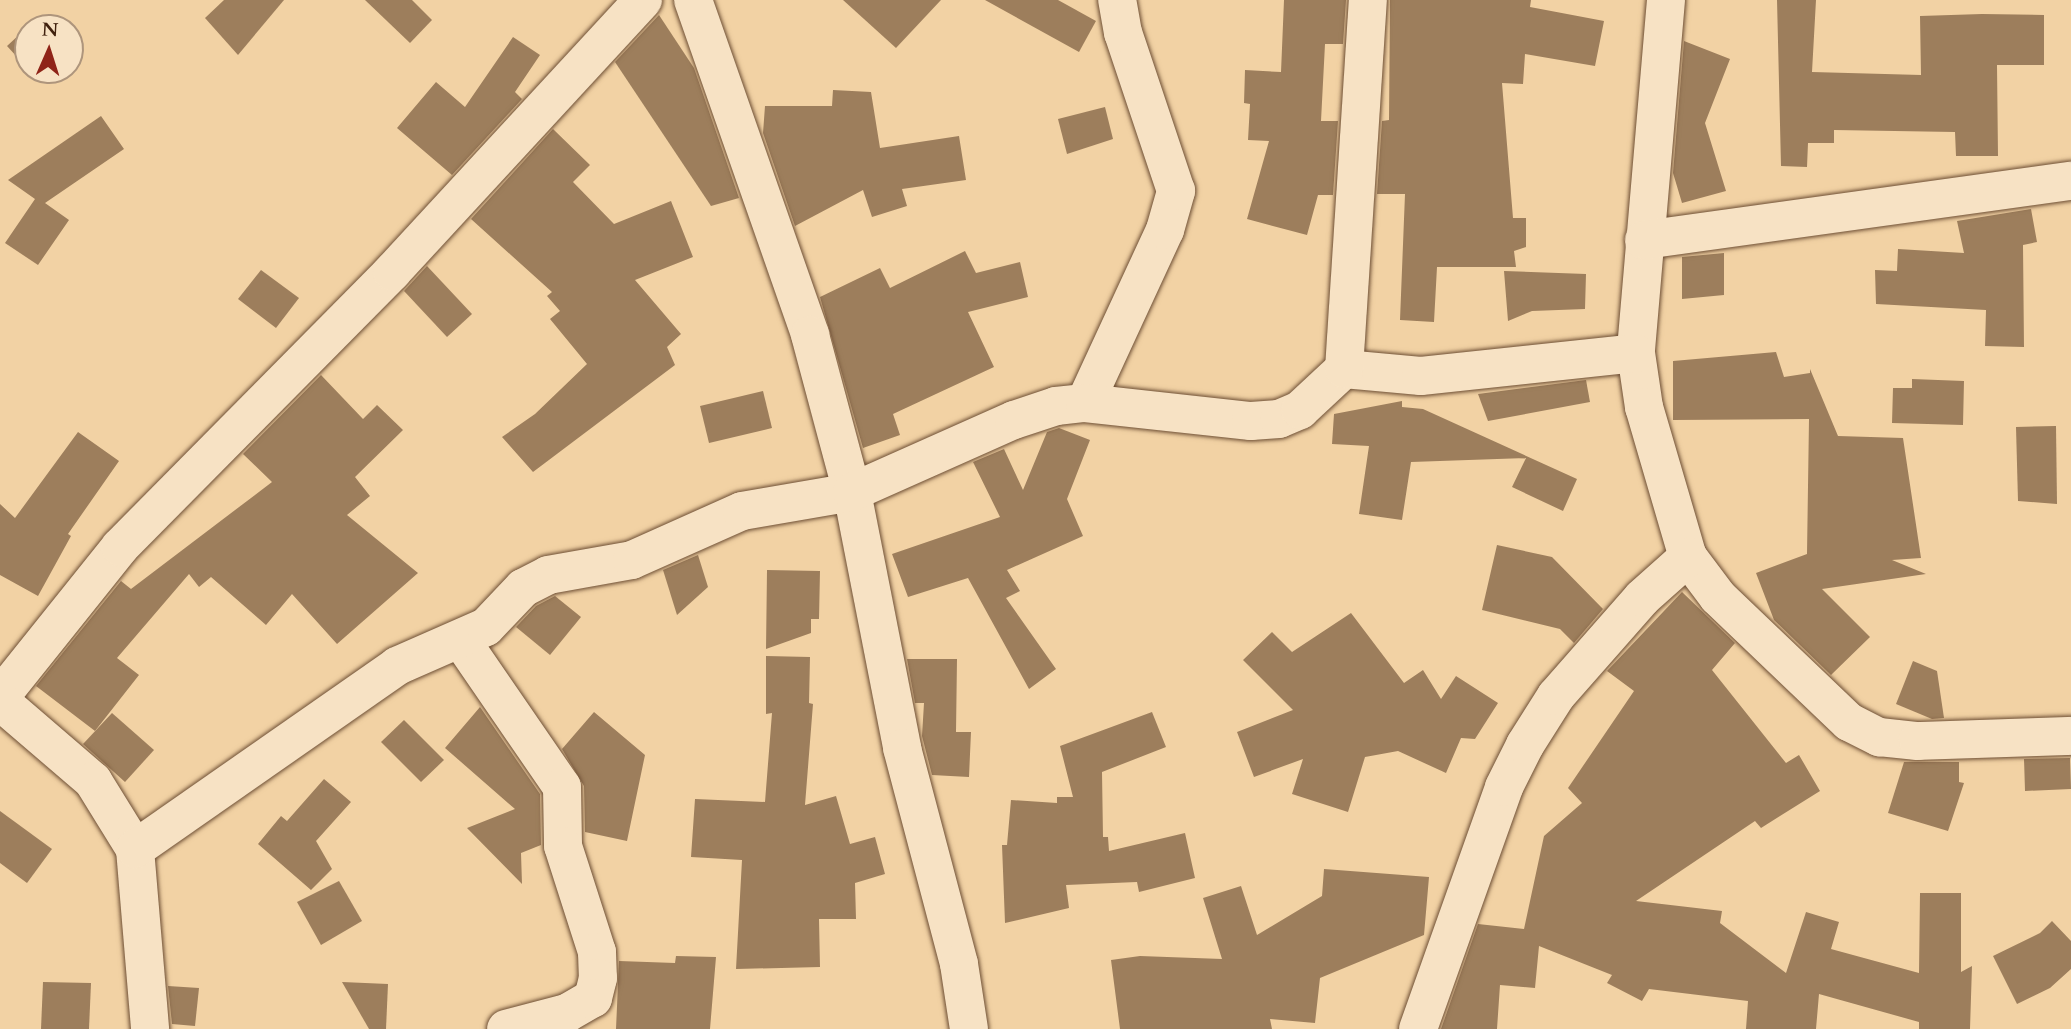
<!DOCTYPE html>
<style>
body{margin:0}
#map{position:relative;width:2071px;height:1029px;overflow:hidden;background:#f2d2a4;font-family:Cardo,serif}
div>[style]{position:absolute}
[style*='--x']{left:calc(var(--x)*1px);top:calc(var(--y)*1px);width:calc(var(--w)*1px);rotate:calc(var(--a)*1deg)}
.building>*{inset:0;background:#9d7e5c}
.roads{filter:drop-shadow(0 0 2px #6d4e34) drop-shadow(0 0 2px #6d4e34)}
.minor>*{height:38px;margin:-19px;padding:0 19px;transform-origin:19px;border-radius:19px;background:#f7e2c4}
span{translate:-50% -50%;white-space:nowrap;text-align:center;line-height:1.15;-webkit-text-stroke:6px #f7e2c4;paint-order:stroke}
.north{position:absolute;left:14px;top:14px;width:70px;height:70px;box-sizing:border-box;background:#f7e2c4;border:2px solid #ae957c;border-radius:50%;rotate:3deg;font-size:19px;font-weight:700;line-height:28px;text-align:center;color:#41220f}
.north::after{content:'';display:block;margin:auto;width:24px;height:32px;background:#8f2418;clip-path:polygon(50% 0,100% 100%,50% 72%,0 100%)}
</style>
<div id="map">
<div class="building">
<i style="clip-path:polygon(224px 0,284px 0,238px 55px,205px 18px)"></i>
<i style="clip-path:polygon(365px 0,412px 0,432px 20px,410px 43px)"></i>
<i style="clip-path:polygon(843px 0,941px 0,896px 48px)"></i>
<i style="clip-path:polygon(985px 0,1058px 0,1096px 21px,1079px 52px)"></i>
<i style="clip-path:polygon(1284px 0,1346px 0,1343px 44px,1325px 44px,1321px 121px,1338px 121px,1333px 195px,1318px 195px,1307px 235px,1247px 219px,1269px 141px,1248px 140px,1250px 104px,1244px 103px,1245px 70px,1281px 72px)"></i>
<i style="clip-path:polygon(1390px 0,1531px 0,1530px 7px,1604px 21px,1595px 66px,1525px 54px,1523px 84px,1502px 83px,1513px 218px,1526px 218px,1526px 247px,1514px 251px,1516px 267px,1437px 267px,1434px 322px,1400px 320px,1405px 194px,1377px 194px,1382px 121px,1389px 120px)"></i>
<i style="clip-path:polygon(1777px 0,1816px 0,1812px 72px,1921px 75px,1920px 16px,1982px 14px,2044px 15px,2044px 65px,1997px 65px,1998px 156px,1956px 156px,1955px 132px,1834px 130px,1834px 143px,1808px 143px,1807px 167px,1781px 166px)"></i>
<i style="clip-path:polygon(659px 15px,694px 68px,739px 198px,711px 206px,615px 62px)"></i>
<i style="clip-path:polygon(34px 21px,39px 28px,28px 28px,28px 69px,7px 46px)"></i>
<i style="clip-path:polygon(513px 37px,540px 55px,515px 92px,522px 99px,452px 175px,397px 128px,436px 82px,465px 107px)"></i>
<i style="clip-path:polygon(1684px 41px,1730px 59px,1705px 123px,1726px 191px,1682px 203px,1673px 173px)"></i>
<i style="clip-path:polygon(833px 90px,871px 92px,880px 148px,959px 136px,966px 180px,902px 189px,907px 206px,872px 217px,863px 190px,795px 226px,763px 133px,765px 106px,832px 106px)"></i>
<i style="clip-path:polygon(1105px 107px,1113px 139px,1067px 154px,1058px 119px)"></i>
<i style="clip-path:polygon(101px 116px,124px 149px,45px 203px,69px 220px,38px 265px,5px 243px,35px 199px,8px 180px)"></i>
<i style="clip-path:polygon(553px 129px,590px 165px,573px 182px,614px 224px,671px 201px,693px 257px,635px 280px,681px 334px,667px 347px,675px 365px,533px 472px,502px 437px,535px 414px,587px 364px,550px 319px,560px 311px,547px 296px,552px 292px,471px 219px)"></i>
<i style="clip-path:polygon(2031px 209px,2037px 242px,2023px 245px,2024px 347px,1985px 346px,1986px 310px,1876px 304px,1875px 270px,1897px 271px,1898px 249px,1964px 253px,1957px 221px)"></i>
<i style="clip-path:polygon(965px 251px,976px 273px,1020px 262px,1028px 297px,968px 312px,994px 367px,893px 414px,900px 435px,863px 448px,820px 297px,880px 268px,890px 288px)"></i>
<i style="clip-path:polygon(1724px 253px,1724px 295px,1682px 299px,1682px 257px)"></i>
<i style="clip-path:polygon(427px 266px,472px 314px,447px 337px,404px 291px)"></i>
<i style="clip-path:polygon(261px 270px,299px 298px,276px 328px,238px 299px)"></i>
<i style="clip-path:polygon(1504px 271px,1586px 274px,1585px 309px,1532px 311px,1508px 321px)"></i>
<i style="clip-path:polygon(1776px 352px,1784px 377px,1810px 373px,1810px 369px,1838px 436px,1903px 438px,1921px 558px,1892px 560px,1926px 574px,1822px 589px,1870px 637px,1831px 675px,1774px 620px,1756px 573px,1807px 554px,1809px 419px,1673px 420px,1673px 361px)"></i>
<i style="clip-path:polygon(321px 375px,363px 419px,377px 405px,403px 430px,355px 477px,370px 496px,347px 515px,418px 573px,337px 644px,292px 594px,266px 625px,211px 577px,199px 587px,189px 574px,117px 658px,139px 675px,95px 731px,36px 686px,121px 581px,131px 589px,272px 482px,243px 454px)"></i>
<i style="clip-path:polygon(1912px 379px,1964px 381px,1963px 425px,1892px 423px,1893px 388px,1912px 388px)"></i>
<i style="clip-path:polygon(1586px 380px,1590px 402px,1488px 421px,1478px 394px)"></i>
<i style="clip-path:polygon(763px 391px,772px 428px,709px 443px,700px 406px)"></i>
<i style="clip-path:polygon(1402px 401px,1402px 407px,1423px 409px,1577px 479px,1563px 511px,1512px 487px,1526px 458px,1411px 462px,1402px 520px,1359px 514px,1369px 446px,1332px 444px,1334px 414px)"></i>
<i style="clip-path:polygon(2056px 426px,2057px 504px,2018px 501px,2016px 427px)"></i>
<i style="clip-path:polygon(1059px 428px,1090px 440px,1067px 499px,1083px 536px,1007px 570px,1020px 591px,1006px 598px,1056px 669px,1029px 689px,968px 578px,908px 597px,892px 554px,1000px 517px,973px 462px,1004px 449px,1023px 490px,1047px 432px)"></i>
<i style="clip-path:polygon(78px 432px,119px 461px,68px 534px,71px 536px,38px 596px,0 575px,0 504px,15px 518px)"></i>
<i style="clip-path:polygon(1497px 545px,1552px 557px,1603px 609px,1574px 643px,1560px 629px,1482px 610px)"></i>
<i style="clip-path:polygon(698px 555px,708px 587px,677px 615px,663px 570px)"></i>
<i style="clip-path:polygon(767px 570px,820px 571px,819px 619px,811px 619px,811px 633px,766px 649px)"></i>
<i style="clip-path:polygon(1682px 592px,1735px 643px,1712px 670px,1786px 763px,1799px 755px,1820px 791px,1761px 828px,1755px 821px,1636px 901px,1722px 911px,1720px 923px,1786px 973px,1806px 912px,1839px 922px,1831px 949px,1919px 973px,1920px 893px,1961px 893px,1961px 972px,1972px 966px,1970px 1029px,1919px 1029px,1919px 1022px,1819px 994px,1816px 1029px,1746px 1029px,1748px 1001px,1649px 989px,1642px 1001px,1607px 983px,1612px 975px,1539px 946px,1535px 988px,1500px 985px,1497px 1029px,1441px 1029px,1478px 924px,1524px 929px,1544px 836px,1582px 803px,1568px 788px,1634px 691px,1607px 671px)"></i>
<i style="clip-path:polygon(555px 596px,581px 617px,550px 655px,516px 627px,536px 606px)"></i>
<i style="clip-path:polygon(1351px 613px,1404px 683px,1423px 670px,1441px 699px,1456px 676px,1498px 703px,1475px 739px,1461px 738px,1446px 773px,1398px 751px,1365px 757px,1348px 812px,1292px 794px,1303px 759px,1254px 777px,1237px 732px,1293px 710px,1243px 660px,1272px 632px,1292px 652px)"></i>
<i style="clip-path:polygon(766px 656px,810px 657px,809px 703px,813px 704px,805px 805px,836px 796px,850px 844px,875px 837px,885px 874px,855px 883px,856px 919px,819px 919px,820px 967px,736px 969px,742px 860px,691px 857px,695px 799px,765px 802px,772px 713px,766px 714px)"></i>
<i style="clip-path:polygon(907px 659px,957px 659px,956px 732px,971px 732px,969px 777px,932px 775px,922px 736px,924px 703px,915px 703px)"></i>
<i style="clip-path:polygon(1913px 661px,1937px 671px,1944px 718px,1932px 719px,1896px 704px)"></i>
<i style="clip-path:polygon(480px 707px,540px 794px,541px 845px,521px 853px,522px 884px,467px 828px,515px 809px,445px 748px)"></i>
<i style="clip-path:polygon(594px 712px,645px 755px,627px 841px,585px 832px,584px 786px,562px 749px)"></i>
<i style="clip-path:polygon(1152px 712px,1166px 747px,1102px 772px,1103px 837px,1108px 837px,1109px 851px,1185px 833px,1195px 878px,1139px 892px,1137px 882px,1066px 885px,1069px 908px,1005px 923px,1002px 845px,1007px 845px,1011px 800px,1057px 803px,1057px 797px,1073px 797px,1060px 746px)"></i>
<i style="clip-path:polygon(112px 713px,154px 750px,125px 782px,83px 744px)"></i>
<i style="clip-path:polygon(404px 720px,444px 760px,421px 782px,381px 742px)"></i>
<i style="clip-path:polygon(2070px 758px,2071px 789px,2025px 791px,2024px 759px)"></i>
<i style="clip-path:polygon(1904px 762px,1959px 762px,1959px 782px,1964px 783px,1948px 831px,1888px 813px)"></i>
<i style="clip-path:polygon(324px 779px,351px 802px,316px 841px,332px 869px,311px 890px,258px 844px,281px 816px,287px 821px)"></i>
<i style="clip-path:polygon(0 811px,52px 849px,27px 883px,0 863px)"></i>
<i style="clip-path:polygon(1324px 869px,1429px 877px,1424px 935px,1320px 978px,1315px 1023px,1270px 1019px,1272px 1029px,1120px 1029px,1111px 960px,1140px 956px,1222px 959px,1203px 898px,1241px 886px,1257px 935px,1322px 896px)"></i>
<i style="clip-path:polygon(339px 881px,362px 921px,321px 945px,297px 902px)"></i>
<i style="clip-path:polygon(2052px 921px,2071px 941px,2071px 969px,2050px 988px,2017px 1004px,1993px 956px,2040px 933px)"></i>
<i style="clip-path:polygon(676px 956px,716px 957px,710px 1029px,616px 1029px,619px 961px,675px 963px)"></i>
<i style="clip-path:polygon(43px 982px,91px 983px,89px 1029px,41px 1029px)"></i>
<i style="clip-path:polygon(342px 982px,388px 984px,386px 1029px,369px 1029px)"></i>
<i style="clip-path:polygon(168px 986px,199px 988px,195px 1026px,172px 1024px)"></i>
</div>
<div class="roads">
<div class="minor">
<i style="--x:693;--y:0;--w:355;--a:70.7"></i>
<i style="--x:810;--y:335;--w:163;--a:75"></i>
<i style="--x:852;--y:492;--w:261;--a:78.9"></i>
<i style="--x:902;--y:748;--w:223;--a:75.2"></i>
<i style="--x:959;--y:964;--w:66;--a:81.3"></i>
<i style="--x:1666;--y:0;--w:354;--a:94.9"></i>
<i style="--x:1636;--y:353;--w:55;--a:81.6"></i>
<i style="--x:1644;--y:407;--w:156;--a:73.7"></i>
<i style="--x:1688;--y:557;--w:50;--a:53.1"></i>
<i style="--x:1718;--y:597;--w:181;--a:43.7"></i>
<i style="--x:1849;--y:722;--w:34;--a:27"></i>
<i style="--x:1879;--y:737;--w:39;--a:6"></i>
<i style="--x:1918;--y:741;--w:153;--a:-1.9"></i>
<i style="--x:1644;--y:240;--w:431;--a:-7.9"></i>
<i style="--x:1344;--y:369;--w:77;--a:5.2"></i>
<i style="--x:1421;--y:376;--w:216;--a:-6.1"></i>
<i style="--x:1085;--y:403;--w:191;--a:-65.2"></i>
<i style="--x:1165;--y:230;--w:41;--a:-74.2"></i>
<i style="--x:1176;--y:191;--w:167;--a:-108.5"></i>
<i style="--x:1123;--y:33;--w:34;--a:-100"></i>
<i style="--x:461;--y:640;--w:178;--a:55.5"></i>
<i style="--x:562;--y:787;--w:59;--a:89"></i>
<i style="--x:563;--y:846;--w:111;--a:72.2"></i>
<i style="--x:597;--y:952;--w:26;--a:88"></i>
<i style="--x:598;--y:978;--w:21;--a:104"></i>
<i style="--x:593;--y:998;--w:30;--a:150"></i>
<i style="--x:567;--y:1013;--w:63;--a:165.3"></i>
<i style="--x:0;--y:697;--w:192;--a:-51.3"></i>
<i style="--x:120;--y:547;--w:387;--a:-45.3"></i>
<i style="--x:392;--y:272;--w:370;--a:-47.3"></i>
<i style="--x:0;--y:701;--w:123;--a:40.7"></i>
<i style="--x:93;--y:781;--w:80;--a:58.3"></i>
<i style="--x:135;--y:849;--w:181;--a:85.2"></i>
<i style="--x:135;--y:849;--w:320;--a:-34.9"></i>
<i style="--x:397;--y:666;--w:97;--a:-23.7"></i>
<i style="--x:486;--y:627;--w:54;--a:-46.5"></i>
<i style="--x:523;--y:588;--w:28;--a:-27"></i>
<i style="--x:548;--y:575;--w:85;--a:-10.1"></i>
<i style="--x:632;--y:560;--w:120;--a:-24"></i>
<i style="--x:742;--y:511;--w:112;--a:-9.8"></i>
<i style="--x:852;--y:492;--w:177;--a:-24"></i>
<i style="--x:1014;--y:420;--w:44;--a:-18.4"></i>
<i style="--x:1056;--y:406;--w:29;--a:-6"></i>
<i style="--x:1085;--y:403;--w:167;--a:6.2"></i>
<i style="--x:1251;--y:421;--w:28;--a:-4"></i>
<i style="--x:1279;--y:419;--w:23;--a:-23"></i>
<i style="--x:1300;--y:410;--w:60;--a:-43"></i>
<i style="--x:1344;--y:369;--w:370;--a:-86.3"></i>
<i style="--x:1418;--y:1029;--w:257;--a:-70.4"></i>
<i style="--x:1504;--y:787;--w:47;--a:-63.4"></i>
<i style="--x:1525;--y:745;--w:58;--a:-57.7"></i>
<i style="--x:1556;--y:696;--w:130;--a:-48.7"></i>
<i style="--x:1642;--y:598;--w:62;--a:-41.7"></i>
</div>
</div>
<div class="north">N</div>
</div>
